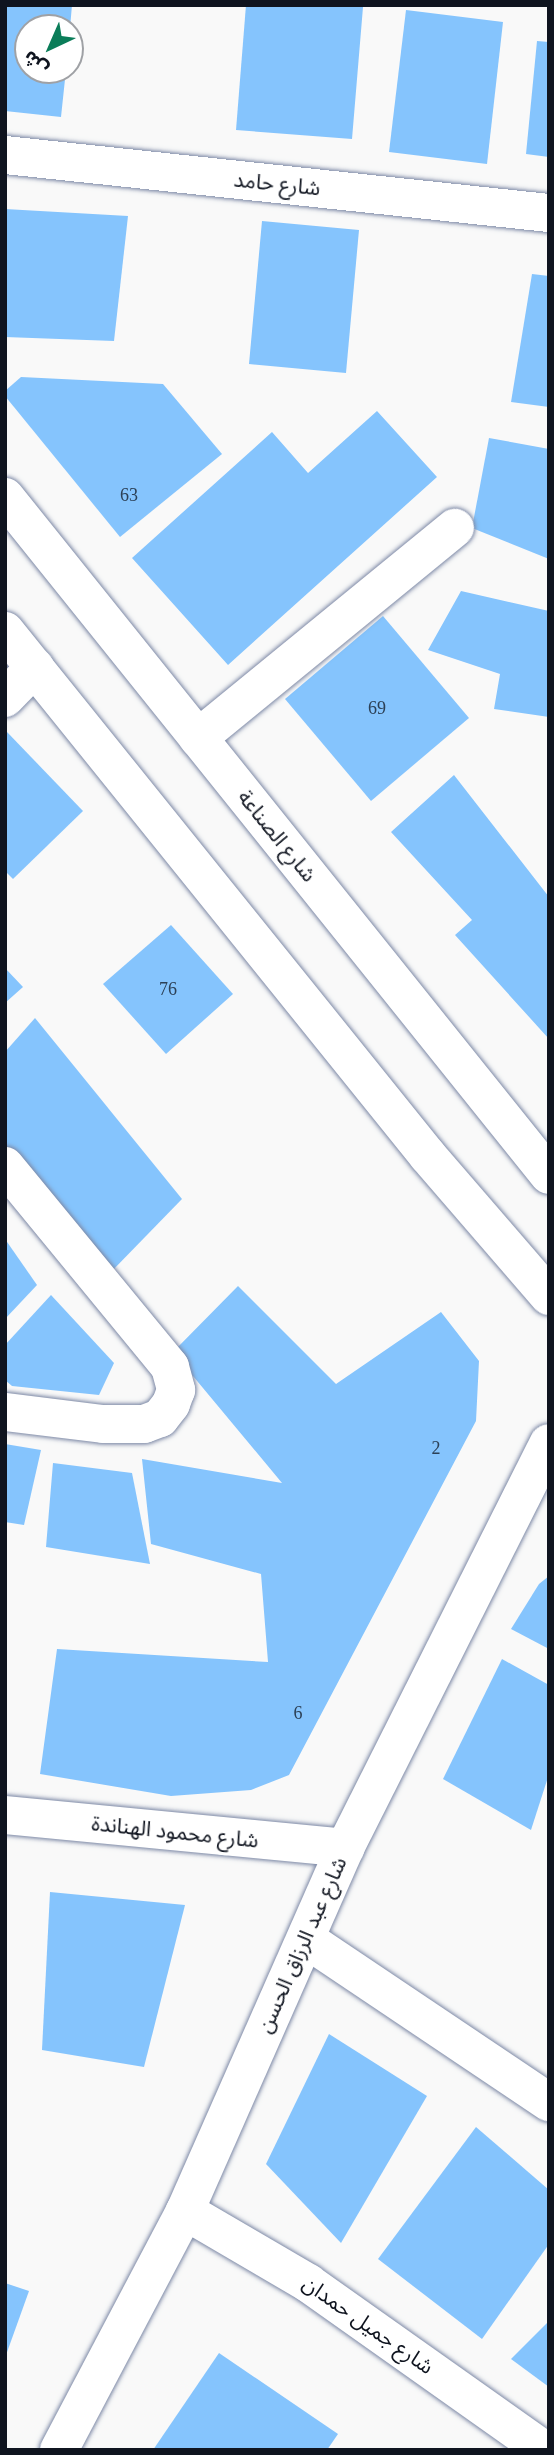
<!DOCTYPE html>
<meta charset="utf-8">
<style>
body{margin:0}
#map{position:relative;width:554px;height:2455px;overflow:hidden;background:#f9f9f9;font-family:"Times New Roman","Noto Sans Arabic",serif}
div>[style]{position:absolute}
[style*='--x']{left:calc(var(--x)*1px);top:calc(var(--y)*1px);width:calc(var(--w)*1px);rotate:calc(var(--a)*1deg)}
.building>*{inset:0;background:#85c4fd}
.roads{filter:drop-shadow(0 0 2px #7d89a6) drop-shadow(0 0 2px #7d89a6)}
.street>*{height:38px;margin:-19px;padding:0 19px;transform-origin:19px;border-radius:19px;background:#fff}
.secondary>*{height:38px;margin:-19px;padding:0 19px;transform-origin:19px;border-radius:19px;background:#fff}
span{translate:-50% -50%;white-space:nowrap;text-align:center;line-height:1.15;-webkit-text-stroke:6px #fff;paint-order:stroke}
.number-label{font-size:18px;color:#2c4056}
.number-label span{-webkit-text-stroke-width:0}
.street-label{font-size:21px;color:#0f141f}
.frame{position:absolute;inset:0;border:7px solid #0f141f;pointer-events:none}
.north{position:absolute;left:14px;top:14px;width:70px;height:70px;box-sizing:border-box;background:#fff;border:2px solid #9fa1a5;border-radius:50%;rotate:224deg;font-size:19px;font-weight:700;line-height:28px;text-align:center;color:#0f141f}
.north::after{content:'';display:block;margin:auto;width:24px;height:32px;background:#0b7d59;clip-path:polygon(50% 0,100% 100%,50% 72%,0 100%)}
</style>
<div id="map">
<div class="building">
<i style="clip-path:polygon(5px 5px,72px 5px,70px 28px,28px 28px,28px 70px,66px 70px,61px 117px,5px 111px)"></i>
<i style="clip-path:polygon(246px 5px,363px 7px,352px 139px,236px 130px)"></i>
<i style="clip-path:polygon(406px 10px,503px 22px,487px 164px,389px 152px)"></i>
<i style="clip-path:polygon(537px 41px,549px 42px,549px 157px,526px 154px)"></i>
<i style="clip-path:polygon(5px 209px,128px 216px,114px 341px,5px 337px)"></i>
<i style="clip-path:polygon(262px 221px,359px 230px,346px 373px,249px 364px)"></i>
<i style="clip-path:polygon(532px 274px,549px 276px,549px 407px,511px 402px)"></i>
<i style="clip-path:polygon(21px 377px,163px 384px,222px 454px,120px 537px,5px 396px,5px 391px)"></i>
<i style="clip-path:polygon(377px 411px,437px 477px,228px 665px,132px 558px,272px 432px,308px 473px)"></i>
<i style="clip-path:polygon(489px 438px,549px 449px,549px 559px,472px 528px)"></i>
<i style="clip-path:polygon(461px 591px,549px 611px,549px 717px,494px 709px,500px 674px,428px 650px)"></i>
<i style="clip-path:polygon(383px 616px,469px 718px,371px 801px,285px 699px)"></i>
<i style="clip-path:polygon(7px 732px,83px 811px,13px 879px,5px 871px)"></i>
<i style="clip-path:polygon(454px 775px,549px 897px,549px 1039px,455px 935px,472px 920px,391px 832px)"></i>
<i style="clip-path:polygon(171px 925px,233px 994px,166px 1054px,103px 984px)"></i>
<i style="clip-path:polygon(5px 968px,23px 987px,5px 1003px)"></i>
<i style="clip-path:polygon(35px 1018px,182px 1199px,110px 1273px,5px 1148px,5px 1052px)"></i>
<i style="clip-path:polygon(5px 1239px,37px 1285px,5px 1319px)"></i>
<i style="clip-path:polygon(238px 1286px,336px 1384px,441px 1312px,479px 1361px,476px 1421px,289px 1775px,251px 1790px,171px 1796px,40px 1774px,57px 1649px,268px 1662px,261px 1574px,151px 1544px,142px 1459px,282px 1483px,173px 1352px)"></i>
<i style="clip-path:polygon(51px 1295px,114px 1363px,99px 1395px,12px 1386px,5px 1380px,5px 1345px)"></i>
<i style="clip-path:polygon(5px 1444px,41px 1450px,24px 1525px,5px 1522px)"></i>
<i style="clip-path:polygon(53px 1463px,132px 1473px,150px 1564px,46px 1547px)"></i>
<i style="clip-path:polygon(549px 1576px,549px 1649px,511px 1629px,539px 1584px)"></i>
<i style="clip-path:polygon(502px 1659px,549px 1685px,549px 1774px,531px 1830px,443px 1779px)"></i>
<i style="clip-path:polygon(50px 1892px,185px 1905px,144px 2067px,42px 2050px)"></i>
<i style="clip-path:polygon(329px 2034px,427px 2096px,341px 2243px,266px 2164px)"></i>
<i style="clip-path:polygon(476px 2127px,549px 2190px,549px 2244px,482px 2339px,378px 2259px)"></i>
<i style="clip-path:polygon(5px 2283px,29px 2291px,6px 2355px,5px 2355px)"></i>
<i style="clip-path:polygon(549px 2321px,549px 2387px,511px 2359px)"></i>
<i style="clip-path:polygon(219px 2353px,338px 2434px,327px 2450px,153px 2450px)"></i>
</div>
<div class="roads">
<div class="street">
<i style="--x:5;--y:155;--w:547;--a:6.09"></i>
<i style="--x:5;--y:698;--w:43;--a:-45.9"></i>
<i style="--x:198;--y:738;--w:332;--a:-39.3"></i>
<i style="--x:5;--y:1166;--w:260;--a:50.6"></i>
<i style="--x:170;--y:1367;--w:24;--a:75"></i>
<i style="--x:176;--y:1390;--w:15;--a:110"></i>
<i style="--x:171;--y:1404;--w:18;--a:128"></i>
<i style="--x:160;--y:1418;--w:17;--a:159"></i>
<i style="--x:144;--y:1424;--w:41;--a:180"></i>
<i style="--x:103;--y:1424;--w:99;--a:-173"></i>
<i style="--x:5;--y:1815;--w:342;--a:5.5"></i>
<i style="--x:306;--y:1939;--w:293;--a:33.9"></i>
<i style="--x:185;--y:2211;--w:143;--a:30.3"></i>
<i style="--x:308;--y:2283;--w:289;--a:35.3"></i>
</div>
<div class="secondary">
<i style="--x:5;--y:497;--w:869;--a:51.26"></i>
<i style="--x:5;--y:631;--w:674;--a:51.14"></i>
<i style="--x:428;--y:1156;--w:185;--a:49.2"></i>
<i style="--x:59;--y:2450;--w:270;--a:-62.2"></i>
<i style="--x:185;--y:2211;--w:397;--a:-66.2"></i>
<i style="--x:345;--y:1848;--w:453;--a:-63.3"></i>
</div>
</div>
<div class="number-label">
<span style="left:129px;top:495px">63</span>
<span style="left:377px;top:708px">69</span>
<span style="left:168px;top:989px">76</span>
<span style="left:436px;top:1448px">2</span>
<span style="left:298px;top:1713px">6</span>
</div>
<div class="street-label">
<span style="left:277px;top:184px;rotate:6deg">شارع حامد</span>
<span style="left:277px;top:836px;rotate:51deg">شارع الصناعة</span>
<span style="left:175px;top:1832px;rotate:6deg">شارع محمود الهناندة</span>
<span style="left:302px;top:1945px;rotate:-66deg">شارع عبد الرزاق الحسن</span>
<span style="left:368px;top:2325px;rotate:35deg">شارع جميل حمدان</span>
</div>
<div class="frame"></div>
<div class="north">ش</div>
</div>
